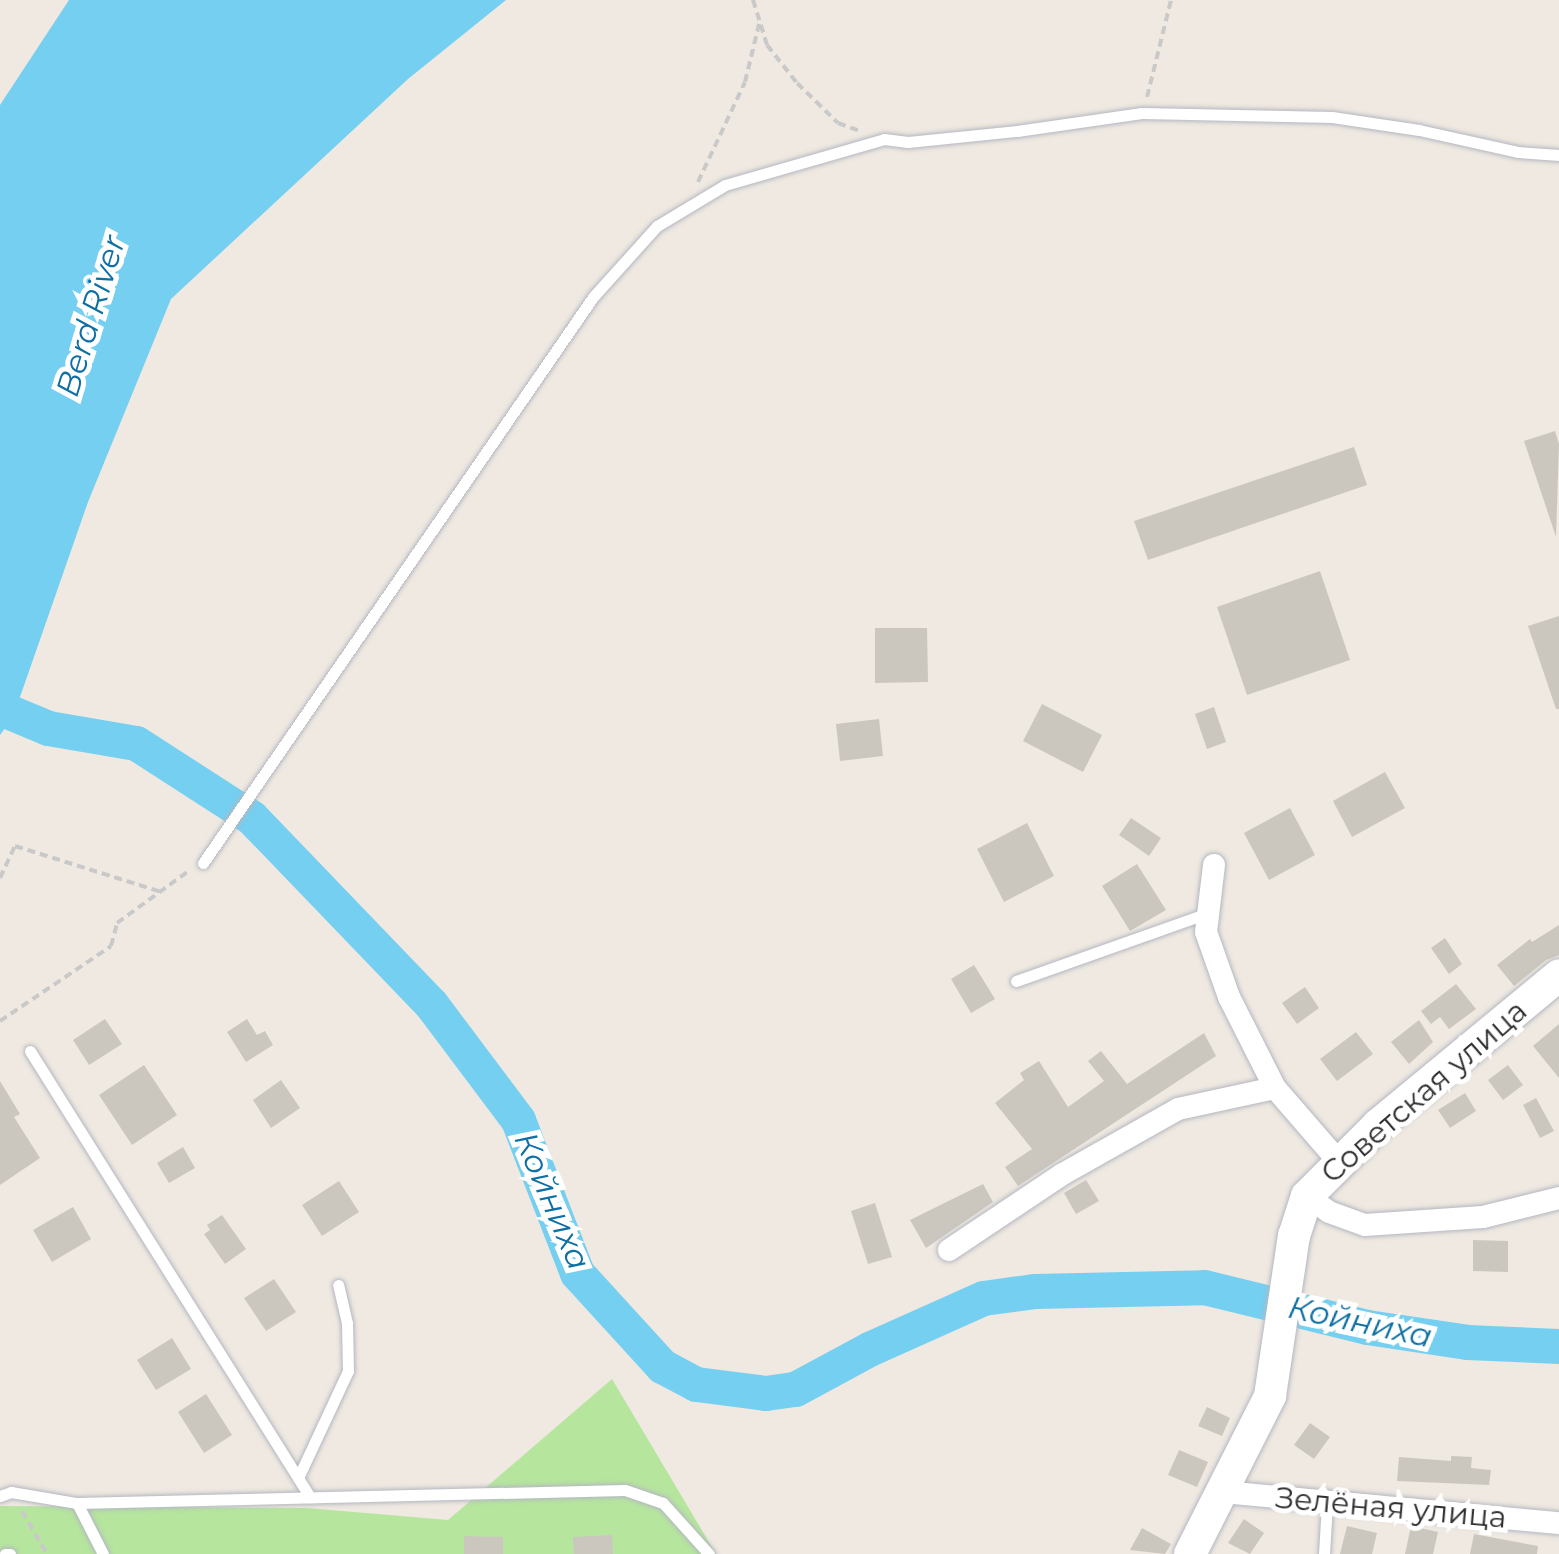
<!DOCTYPE html>
<meta charset="utf-8">
<style>
body{margin:0}
#map{position:relative;width:1559px;height:1554px;overflow:hidden;background:#efe9e1;font-family:Montserrat,sans-serif}
div>[style]{position:absolute}
[style*='--x']{left:calc(var(--x)*1px);top:calc(var(--y)*1px);width:calc(var(--w)*1px);rotate:calc(var(--a)*1deg)}
.green>*{inset:0;background:#b6e59e}
.water>*{inset:0;background:#75cff0}
.river>*{height:35px;margin:-17.5px;padding:0 17.5px;transform-origin:17.5px;border-radius:17.5px;background:#75cff0}
.building>*{inset:0;background:#cbc7bf}
.path>*{height:4px;margin-top:-2px;transform-origin:0;background:repeating-linear-gradient(90deg,#c9c9c9 0 8px,transparent 0 13px)}
.roads{filter:drop-shadow(0 0 2px #b4b7c1) drop-shadow(0 0 2px #b4b7c1)}
.lane>*{height:11px;margin:-5.5px;padding:0 5.5px;transform-origin:5.5px;border-radius:5.5px;background:#fff}
.street>*{height:22px;margin:-11px;padding:0 11px;transform-origin:11px;border-radius:11px;background:#fff}
.secondary>*{height:32px;margin:-16px;padding:0 16px;transform-origin:16px;border-radius:16px;background:#fff}
span{translate:-50% -50%;white-space:nowrap;text-align:center;line-height:1.15;-webkit-text-stroke:10px #fff;paint-order:stroke}
.street-label{font-size:30px;color:#2e2e2e}
.water-label{font-size:32px;color:#0d6fa3;font-style:italic}
</style>
<div id="map">
<div class="green">
<i style="clip-path:polygon(612px 1379px,716px 1554px,0 1554px,0 1506px,307px 1508px,448px 1520px)"></i>
</div>
<div class="water">
<i style="clip-path:polygon(69px 0,506px 0,408px 79px,171px 299px,88px 502px,13px 717px,0 735px,0 105px)"></i>
</div>
<div class="river">
<i style="--x:0;--y:708;--w:52;--a:22.6"></i>
<i style="--x:48;--y:728;--w:89;--a:9.7"></i>
<i style="--x:136;--y:743;--w:137;--a:32.8"></i>
<i style="--x:251;--y:817;--w:260;--a:46.1"></i>
<i style="--x:431;--y:1004;--w:145;--a:53.1"></i>
<i style="--x:518;--y:1120;--w:164;--a:68.9"></i>
<i style="--x:577;--y:1273;--w:126;--a:47.6"></i>
<i style="--x:662;--y:1366;--w:38;--a:28"></i>
<i style="--x:696;--y:1384;--w:70;--a:7.4"></i>
<i style="--x:765;--y:1393;--w:30;--a:-8"></i>
<i style="--x:795;--y:1389;--w:84;--a:-28.4"></i>
<i style="--x:869;--y:1349;--w:125;--a:-24.1"></i>
<i style="--x:983;--y:1298;--w:51;--a:-7.8"></i>
<i style="--x:1034;--y:1291;--w:170;--a:-1.3"></i>
<i style="--x:1204;--y:1287;--w:168;--a:13.8"></i>
<i style="--x:1367;--y:1327;--w:101;--a:8.5"></i>
<i style="--x:1467;--y:1342;--w:92;--a:2.5"></i>
</div>
<div class="building">
<i style="clip-path:polygon(1555px 431px,1559px 444px,1556px 537px,1524px 441px)"></i>
<i style="clip-path:polygon(1354px 447px,1367px 485px,1148px 560px,1134px 521px)"></i>
<i style="clip-path:polygon(1320px 571px,1350px 660px,1247px 695px,1217px 607px)"></i>
<i style="clip-path:polygon(1559px 616px,1559px 709px,1556px 709px,1528px 626px)"></i>
<i style="clip-path:polygon(875px 628px,927px 628px,928px 682px,875px 683px)"></i>
<i style="clip-path:polygon(1042px 704px,1102px 735px,1083px 772px,1023px 741px)"></i>
<i style="clip-path:polygon(1214px 707px,1226px 742px,1207px 749px,1195px 714px)"></i>
<i style="clip-path:polygon(879px 719px,883px 756px,840px 761px,836px 724px)"></i>
<i style="clip-path:polygon(1385px 772px,1405px 808px,1352px 837px,1333px 801px)"></i>
<i style="clip-path:polygon(1290px 808px,1315px 855px,1269px 880px,1244px 833px)"></i>
<i style="clip-path:polygon(1131px 818px,1161px 838px,1149px 856px,1119px 835px)"></i>
<i style="clip-path:polygon(1027px 823px,1054px 876px,1004px 902px,977px 849px)"></i>
<i style="clip-path:polygon(1137px 864px,1166px 910px,1130px 931px,1102px 886px)"></i>
<i style="clip-path:polygon(1559px 925px,1559px 955px,1546px 960px,1514px 986px,1497px 965px,1530px 939px,1532px 942px)"></i>
<i style="clip-path:polygon(1445px 938px,1462px 964px,1449px 974px,1431px 948px)"></i>
<i style="clip-path:polygon(974px 965px,995px 999px,971px 1013px,951px 979px)"></i>
<i style="clip-path:polygon(1456px 984px,1476px 1009px,1449px 1029px,1440px 1017px,1431px 1024px,1421px 1011px)"></i>
<i style="clip-path:polygon(1305px 987px,1319px 1008px,1297px 1024px,1282px 1003px)"></i>
<i style="clip-path:polygon(105px 1019px,122px 1044px,89px 1065px,73px 1040px)"></i>
<i style="clip-path:polygon(247px 1019px,257px 1035px,265px 1031px,273px 1045px,246px 1062px,227px 1032px)"></i>
<i style="clip-path:polygon(1419px 1020px,1433px 1042px,1409px 1064px,1391px 1042px)"></i>
<i style="clip-path:polygon(1559px 1024px,1559px 1078px,1533px 1046px)"></i>
<i style="clip-path:polygon(1356px 1032px,1373px 1054px,1337px 1081px,1320px 1059px)"></i>
<i style="clip-path:polygon(1204px 1033px,1216px 1056px,1018px 1186px,1005px 1167px,1032px 1149px,995px 1103px,1024px 1080px,1020px 1073px,1039px 1061px,1068px 1107px,1104px 1081px,1088px 1061px,1101px 1051px,1127px 1084px)"></i>
<i style="clip-path:polygon(144px 1065px,177px 1115px,132px 1145px,99px 1095px)"></i>
<i style="clip-path:polygon(1508px 1065px,1523px 1085px,1503px 1100px,1488px 1080px)"></i>
<i style="clip-path:polygon(281px 1080px,300px 1108px,271px 1128px,253px 1100px)"></i>
<i style="clip-path:polygon(0 1081px,20px 1114px,14px 1117px,40px 1158px,0 1185px)"></i>
<i style="clip-path:polygon(1465px 1093px,1476px 1111px,1450px 1128px,1438px 1110px)"></i>
<i style="clip-path:polygon(1536px 1098px,1554px 1131px,1540px 1138px,1523px 1105px)"></i>
<i style="clip-path:polygon(183px 1147px,195px 1168px,169px 1183px,157px 1163px)"></i>
<i style="clip-path:polygon(1086px 1180px,1099px 1201px,1076px 1214px,1064px 1193px)"></i>
<i style="clip-path:polygon(339px 1181px,359px 1212px,322px 1236px,302px 1205px)"></i>
<i style="clip-path:polygon(983px 1184px,993px 1202px,926px 1248px,910px 1220px)"></i>
<i style="clip-path:polygon(875px 1203px,892px 1257px,868px 1264px,851px 1211px)"></i>
<i style="clip-path:polygon(73px 1207px,91px 1239px,52px 1262px,33px 1230px)"></i>
<i style="clip-path:polygon(222px 1215px,246px 1249px,225px 1264px,204px 1234px,210px 1230px,207px 1225px)"></i>
<i style="clip-path:polygon(1473px 1240px,1508px 1241px,1508px 1272px,1473px 1271px)"></i>
<i style="clip-path:polygon(274px 1279px,296px 1312px,266px 1331px,244px 1298px)"></i>
<i style="clip-path:polygon(172px 1338px,191px 1369px,156px 1390px,137px 1360px)"></i>
<i style="clip-path:polygon(206px 1394px,232px 1435px,204px 1453px,178px 1412px)"></i>
<i style="clip-path:polygon(1207px 1407px,1230px 1418px,1222px 1436px,1198px 1426px)"></i>
<i style="clip-path:polygon(1310px 1423px,1330px 1437px,1314px 1459px,1294px 1445px)"></i>
<i style="clip-path:polygon(1179px 1450px,1208px 1462px,1197px 1487px,1168px 1475px)"></i>
<i style="clip-path:polygon(1451px 1456px,1472px 1457px,1471px 1468px,1491px 1470px,1489px 1485px,1397px 1481px,1399px 1457px,1451px 1461px)"></i>
<i style="clip-path:polygon(1244px 1519px,1264px 1533px,1250px 1554px,1228px 1543px)"></i>
<i style="clip-path:polygon(1347px 1526px,1377px 1533px,1372px 1554px,1340px 1554px)"></i>
<i style="clip-path:polygon(1411px 1526px,1438px 1532px,1433px 1554px,1405px 1554px)"></i>
<i style="clip-path:polygon(1142px 1528px,1171px 1544px,1165px 1554px,1130px 1550px)"></i>
<i style="clip-path:polygon(1474px 1534px,1538px 1546px,1537px 1554px,1470px 1554px)"></i>
<i style="clip-path:polygon(612px 1535px,613px 1554px,574px 1554px,573px 1537px)"></i>
<i style="clip-path:polygon(464px 1536px,503px 1537px,503px 1554px,464px 1554px)"></i>
</div>
<div class="path">
<i style="--x:753;--y:0;--w:47;--a:72.7"></i>
<i style="--x:767;--y:45;--w:48;--a:51.7"></i>
<i style="--x:797;--y:83;--w:57;--a:44.3"></i>
<i style="--x:838;--y:123;--w:23;--a:20"></i>
<i style="--x:1147;--y:97;--w:100;--a:-76.1"></i>
<i style="--x:698;--y:182;--w:110;--a:-64.8"></i>
<i style="--x:745;--y:82;--w:60;--a:-76.4"></i>
<i style="--x:0;--y:878;--w:35;--a:-65"></i>
<i style="--x:15;--y:846;--w:154;--a:17.4"></i>
<i style="--x:0;--y:1021;--w:134;--a:-34"></i>
<i style="--x:111;--y:946;--w:24;--a:-75"></i>
<i style="--x:117;--y:923;--w:90;--a:-36"></i>
<i style="--x:22;--y:1511;--w:50;--a:59.8"></i>
</div>
<div class="roads">
<div class="lane">
<i style="--x:203;--y:863;--w:687;--a:-55.43"></i>
<i style="--x:593;--y:297;--w:96;--a:-48"></i>
<i style="--x:657;--y:226;--w:79;--a:-31.1"></i>
<i style="--x:725;--y:185;--w:166;--a:-16.1"></i>
<i style="--x:884;--y:139;--w:24;--a:7"></i>
<i style="--x:908;--y:142;--w:110;--a:-5.8"></i>
<i style="--x:1017;--y:131;--w:126;--a:-8.2"></i>
<i style="--x:1142;--y:113;--w:190;--a:1.2"></i>
<i style="--x:1332;--y:117;--w:88;--a:8.5"></i>
<i style="--x:1419;--y:130;--w:101;--a:12.5"></i>
<i style="--x:1518;--y:152;--w:41;--a:4.2"></i>
<i style="--x:1016;--y:981;--w:204;--a:-19.5"></i>
<i style="--x:30;--y:1051;--w:527;--a:57.88"></i>
<i style="--x:298;--y:1478;--w:118;--a:-65"></i>
<i style="--x:348;--y:1371;--w:48;--a:-91.2"></i>
<i style="--x:347;--y:1323;--w:39;--a:-103"></i>
<i style="--x:0;--y:1496;--w:12;--a:-20"></i>
<i style="--x:11;--y:1492;--w:67;--a:9.5"></i>
<i style="--x:77;--y:1503;--w:548;--a:-1.36"></i>
<i style="--x:625;--y:1490;--w:40;--a:18.9"></i>
<i style="--x:663;--y:1503;--w:69;--a:48"></i>
<i style="--x:77;--y:1503;--w:57;--a:63"></i>
<i style="--x:5;--y:1554;--w:5;--a:0"></i>
<i style="--x:1324;--y:1554;--w:50;--a:-86.6"></i>
</div>
<div class="street">
<i style="--x:1214;--y:865;--w:67;--a:96.8"></i>
<i style="--x:1206;--y:932;--w:69;--a:70.5"></i>
<i style="--x:1229;--y:997;--w:102;--a:63.2"></i>
<i style="--x:1275;--y:1088;--w:98;--a:49.1"></i>
<i style="--x:1307;--y:1196;--w:27;--a:36"></i>
<i style="--x:1329;--y:1212;--w:38;--a:20"></i>
<i style="--x:1365;--y:1225;--w:118;--a:-3.9"></i>
<i style="--x:1483;--y:1217;--w:78;--a:-14"></i>
<i style="--x:949;--y:1250;--w:135;--a:-33.8"></i>
<i style="--x:1061;--y:1175;--w:134;--a:-29.4"></i>
<i style="--x:1178;--y:1109;--w:99;--a:-12.2"></i>
<i style="--x:1223;--y:1492;--w:337;--a:5.3"></i>
</div>
<div class="secondary">
<i style="--x:1190;--y:1554;--w:177;--a:-63.1"></i>
<i style="--x:1270;--y:1396;--w:162;--a:-81.5"></i>
<i style="--x:1294;--y:1236;--w:42;--a:-72"></i>
<i style="--x:1307;--y:1196;--w:100;--a:-45"></i>
<i style="--x:1378;--y:1125;--w:235;--a:-39.6"></i>
</div>
</div>
<div class="street-label">
<span style="left:1424px;top:1092px;rotate:-41deg">Советская улица</span>
<span style="left:1391px;top:1508px;rotate:5deg">Зелёная улица</span>
</div>
<div class="water-label">
<span style="left:91px;top:316px;rotate:-73deg">Berd River</span>
<span style="left:552px;top:1201px;rotate:67deg">Койниха</span>
<span style="left:1360px;top:1322px;rotate:12deg">Койниха</span>
</div>
</div>
